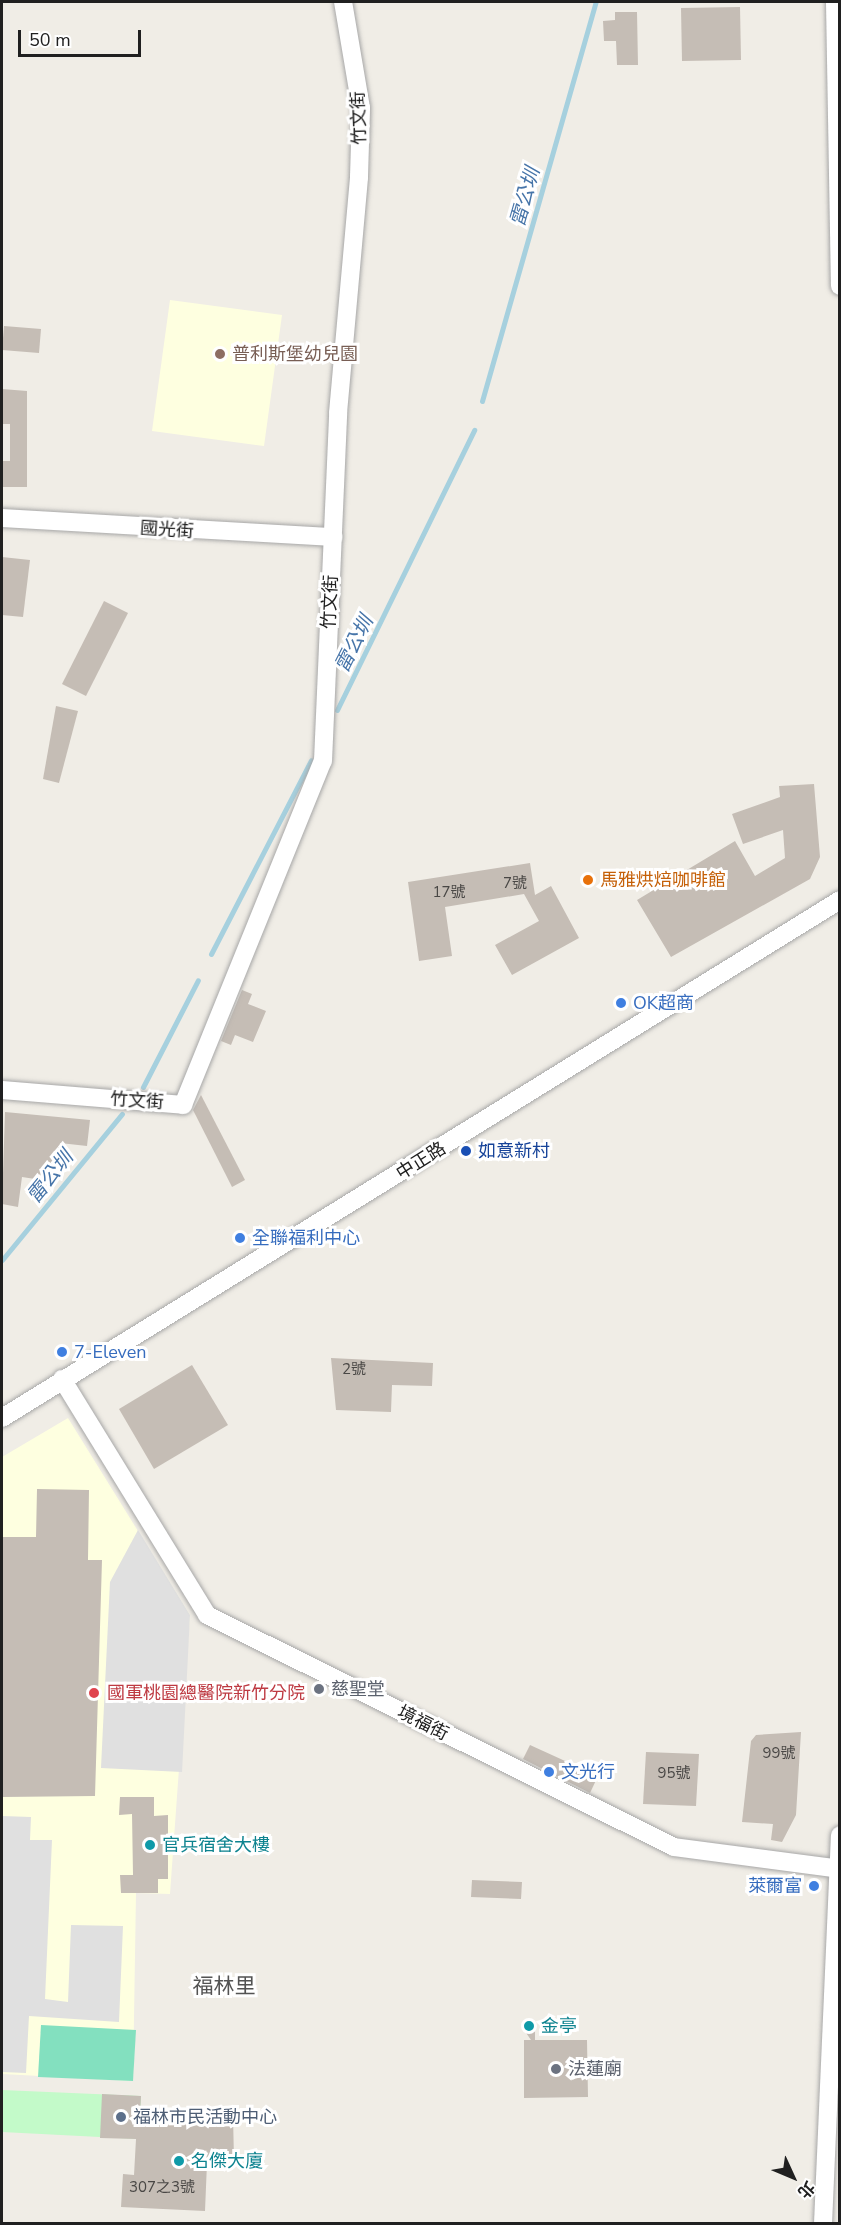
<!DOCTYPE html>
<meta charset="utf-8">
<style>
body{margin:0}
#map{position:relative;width:841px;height:2225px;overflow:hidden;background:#f0ede6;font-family:"Nunito Sans","Noto Sans TC",sans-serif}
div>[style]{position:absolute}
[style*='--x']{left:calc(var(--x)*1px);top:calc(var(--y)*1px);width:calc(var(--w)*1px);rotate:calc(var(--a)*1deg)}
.education>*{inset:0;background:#feffe0}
.park>*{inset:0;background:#c3fac9}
.pitch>*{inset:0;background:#83e0bf}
.parking>*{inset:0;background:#e0e0e0}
.stream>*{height:5px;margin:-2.5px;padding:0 2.5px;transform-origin:2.5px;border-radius:2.5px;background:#a6d0de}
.building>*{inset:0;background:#c5bdb5}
.roads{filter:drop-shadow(0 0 2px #a7a7a7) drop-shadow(0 0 2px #a7a7a7)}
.minor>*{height:18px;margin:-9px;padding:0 9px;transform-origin:9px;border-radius:9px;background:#fff}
.dots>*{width:16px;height:16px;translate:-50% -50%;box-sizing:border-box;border:3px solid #fff;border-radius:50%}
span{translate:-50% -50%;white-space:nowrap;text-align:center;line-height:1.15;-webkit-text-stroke:6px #fff;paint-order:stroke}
.number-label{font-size:15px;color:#494745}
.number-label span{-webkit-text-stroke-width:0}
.street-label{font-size:18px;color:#202020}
.education-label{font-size:18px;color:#785e54}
.left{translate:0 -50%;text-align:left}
.food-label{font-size:18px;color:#c56008}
.shop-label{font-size:18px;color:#366cbe}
.right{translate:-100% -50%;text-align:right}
.transit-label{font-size:18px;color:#164399}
.worship-label{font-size:18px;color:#5b616d}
.health-label{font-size:18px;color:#be3a42}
.culture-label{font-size:18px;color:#0d838f}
.service-label{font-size:18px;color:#4e5e75}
.water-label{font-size:20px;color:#4775a9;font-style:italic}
.quarter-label{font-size:21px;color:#535353}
.frame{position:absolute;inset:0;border:3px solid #202020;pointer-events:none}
.north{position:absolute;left:763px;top:2147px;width:60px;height:60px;-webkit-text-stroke:4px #fff;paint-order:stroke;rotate:134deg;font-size:16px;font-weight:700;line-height:24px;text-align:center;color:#202020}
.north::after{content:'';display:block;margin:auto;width:21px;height:27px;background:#202020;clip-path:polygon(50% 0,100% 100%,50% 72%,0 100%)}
.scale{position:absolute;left:18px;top:30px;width:123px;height:27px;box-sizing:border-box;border:3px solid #202020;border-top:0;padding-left:8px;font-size:18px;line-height:21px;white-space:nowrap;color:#202020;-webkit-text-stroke:4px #fff;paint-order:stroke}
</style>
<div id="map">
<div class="education">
<i style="clip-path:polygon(170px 300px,282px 315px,264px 446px,152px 431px)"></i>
<i style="clip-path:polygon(68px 1418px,190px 1615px,170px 1894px,136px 1893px,133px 2081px,2px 2074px,2px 1457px)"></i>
</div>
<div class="park">
<i style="clip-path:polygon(2px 2090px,141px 2096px,139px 2139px,2px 2132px)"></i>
</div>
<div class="pitch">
<i style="clip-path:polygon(41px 2025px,136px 2030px,133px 2081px,38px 2077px)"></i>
</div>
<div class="parking">
<i style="clip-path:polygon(138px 1530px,190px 1615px,182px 1772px,101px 1768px,110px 1582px)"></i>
<i style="clip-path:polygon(2px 1816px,31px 1817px,30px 1840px,52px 1840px,45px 1999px,68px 2002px,71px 1925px,123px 1926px,119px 2022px,29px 2016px,26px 2073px,2px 2072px)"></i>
</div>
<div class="stream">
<i style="--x:482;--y:401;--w:415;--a:-74.1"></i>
<i style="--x:337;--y:710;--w:312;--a:-63.9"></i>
<i style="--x:211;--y:954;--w:218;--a:-62.7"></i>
<i style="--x:143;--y:1087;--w:120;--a:-62.8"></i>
<i style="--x:2;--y:1260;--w:189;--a:-50.6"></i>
</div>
<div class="building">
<i style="clip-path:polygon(740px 7px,741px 60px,682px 61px,681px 8px)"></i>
<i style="clip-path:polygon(615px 12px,637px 12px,638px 65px,617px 65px,616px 41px,604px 41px,603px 21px,615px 20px)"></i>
<i style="clip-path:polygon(4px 326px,41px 329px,39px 353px,2px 350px)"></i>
<i style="clip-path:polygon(2px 389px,27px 391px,27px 487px,2px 487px,2px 461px,10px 461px,10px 424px,2px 424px)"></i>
<i style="clip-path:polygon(2px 557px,30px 560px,23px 617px,2px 615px)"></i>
<i style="clip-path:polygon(104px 601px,128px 613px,86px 696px,62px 684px)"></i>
<i style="clip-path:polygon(56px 706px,78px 711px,59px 783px,43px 779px)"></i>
<i style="clip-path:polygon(814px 784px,820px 857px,810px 879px,671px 957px,637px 900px,735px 841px,755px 876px,785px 858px,783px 830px,743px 844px,732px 814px,780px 797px,779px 786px)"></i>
<i style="clip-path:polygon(530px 863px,535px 895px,551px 886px,579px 938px,512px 975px,495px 945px,539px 921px,524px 894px,445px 907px,452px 956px,419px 961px,408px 882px)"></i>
<i style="clip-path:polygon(242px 990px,252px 994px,248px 1004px,266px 1011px,253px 1042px,235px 1035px,231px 1045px,221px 1041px)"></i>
<i style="clip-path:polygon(201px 1095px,245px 1180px,232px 1187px,193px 1110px)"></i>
<i style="clip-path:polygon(5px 1112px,90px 1120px,87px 1146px,60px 1143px,55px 1182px,22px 1177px,18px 1207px,2px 1204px)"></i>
<i style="clip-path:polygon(331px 1358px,433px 1363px,432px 1386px,392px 1385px,391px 1412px,336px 1410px)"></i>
<i style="clip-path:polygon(192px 1365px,228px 1425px,154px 1469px,119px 1409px)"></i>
<i style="clip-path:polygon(37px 1489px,89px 1490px,88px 1560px,102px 1560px,95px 1796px,2px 1797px,2px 1537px,36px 1537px)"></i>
<i style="clip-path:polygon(801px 1732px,796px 1815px,782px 1842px,771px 1840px,773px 1824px,742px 1822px,751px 1741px,756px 1735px)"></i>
<i style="clip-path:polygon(530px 1745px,598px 1776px,590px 1793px,523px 1759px)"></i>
<i style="clip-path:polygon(646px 1752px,699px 1754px,696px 1806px,643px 1804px)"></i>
<i style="clip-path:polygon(120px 1797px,154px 1797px,154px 1816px,168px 1815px,168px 1879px,158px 1879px,158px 1893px,121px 1893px,120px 1875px,133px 1875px,132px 1814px,119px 1815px)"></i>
<i style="clip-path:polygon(472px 1880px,522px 1882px,521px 1899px,471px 1897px)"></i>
<i style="clip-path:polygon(528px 2019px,535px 2022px,535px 2040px,587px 2040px,588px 2097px,524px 2098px,524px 2040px,531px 2040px,522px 2027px)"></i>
<i style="clip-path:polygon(102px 2094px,141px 2096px,140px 2116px,173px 2118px,173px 2110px,233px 2115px,234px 2160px,207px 2163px,205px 2211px,121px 2207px,123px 2174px,134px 2175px,136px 2139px,100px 2138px)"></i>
</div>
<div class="roads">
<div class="minor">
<i style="--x:835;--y:2;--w:284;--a:89"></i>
<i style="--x:2;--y:518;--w:332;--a:3.3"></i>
<i style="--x:2;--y:1090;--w:182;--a:4.7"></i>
<i style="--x:183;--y:1105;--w:371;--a:-67.9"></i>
<i style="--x:323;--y:761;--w:348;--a:-87.5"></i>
<i style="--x:338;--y:413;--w:237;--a:-84.9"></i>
<i style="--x:359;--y:177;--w:69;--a:-88.3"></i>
<i style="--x:361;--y:108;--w:108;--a:-99.6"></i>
<i style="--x:62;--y:1379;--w:277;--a:58.4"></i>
<i style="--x:207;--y:1615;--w:521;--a:26.42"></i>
<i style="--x:674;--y:1847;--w:167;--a:7.5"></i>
<i style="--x:2;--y:1418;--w:985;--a:-31.72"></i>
<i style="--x:823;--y:2224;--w:389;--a:-87.5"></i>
</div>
</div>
<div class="dots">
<i style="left:220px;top:354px;background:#8d6e63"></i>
<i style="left:588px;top:880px;background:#e8710a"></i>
<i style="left:621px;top:1003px;background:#3f7fe0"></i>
<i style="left:466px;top:1151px;background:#1a4fb4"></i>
<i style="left:240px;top:1238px;background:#3f7fe0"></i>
<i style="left:62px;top:1352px;background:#3f7fe0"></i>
<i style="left:319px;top:1689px;background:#6b7280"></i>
<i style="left:94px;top:1693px;background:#e0444e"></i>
<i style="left:549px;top:1772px;background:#3f7fe0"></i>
<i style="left:150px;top:1845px;background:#0f9aa8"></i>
<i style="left:814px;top:1886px;background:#3f7fe0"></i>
<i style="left:529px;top:2026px;background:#0f9aa8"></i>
<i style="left:556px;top:2069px;background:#6b7280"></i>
<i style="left:121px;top:2117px;background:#5c6f8a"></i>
<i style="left:179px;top:2161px;background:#0f9aa8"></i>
</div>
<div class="number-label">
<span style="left:515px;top:884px">7號</span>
<span style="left:449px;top:893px">17號</span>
<span style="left:354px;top:1370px">2號</span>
<span style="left:779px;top:1754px">99號</span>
<span style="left:674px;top:1774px">95號</span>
<span style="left:162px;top:2188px">307之3號</span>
</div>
<div class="street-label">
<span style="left:359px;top:118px;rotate:-92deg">竹文街</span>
<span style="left:167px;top:530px;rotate:4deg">國光街</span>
<span style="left:330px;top:602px;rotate:-87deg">竹文街</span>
<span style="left:137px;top:1101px;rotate:4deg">竹文街</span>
<span style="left:421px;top:1161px;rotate:-32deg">中正路</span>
<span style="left:423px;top:1723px;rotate:27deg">境福街</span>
</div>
<div class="education-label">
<span class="left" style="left:232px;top:354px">普利斯堡幼兒園</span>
</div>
<div class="food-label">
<span class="left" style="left:600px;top:880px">馬雅烘焙咖啡館</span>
</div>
<div class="shop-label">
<span class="left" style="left:633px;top:1003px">OK超商</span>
<span class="left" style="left:252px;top:1238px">全聯福利中心</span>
<span class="left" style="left:74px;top:1352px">7-Eleven</span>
<span class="left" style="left:561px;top:1772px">文光行</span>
<span class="right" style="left:802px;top:1886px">萊爾富</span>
</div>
<div class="transit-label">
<span class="left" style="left:478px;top:1151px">如意新村</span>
</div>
<div class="worship-label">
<span class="left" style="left:331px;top:1689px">慈聖堂</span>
<span class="left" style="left:568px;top:2069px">法蓮廟</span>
</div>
<div class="health-label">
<span class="left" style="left:107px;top:1693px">國軍桃園總醫院新竹分院</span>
</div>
<div class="culture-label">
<span class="left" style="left:162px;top:1845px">官兵宿舍大樓</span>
<span class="left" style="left:541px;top:2026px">金亭</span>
<span class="left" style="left:191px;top:2161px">名傑大廈</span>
</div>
<div class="service-label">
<span class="left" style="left:133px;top:2117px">福林市民活動中心</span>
</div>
<div class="water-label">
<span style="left:525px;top:197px;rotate:-74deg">雷公圳</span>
<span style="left:354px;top:644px;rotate:-63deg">雷公圳</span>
<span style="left:50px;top:1177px;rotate:-51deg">雷公圳</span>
</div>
<div class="quarter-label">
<span style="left:224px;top:1986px">福林里</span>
</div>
<div class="frame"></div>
<div class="north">北</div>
<div class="scale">50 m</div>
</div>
